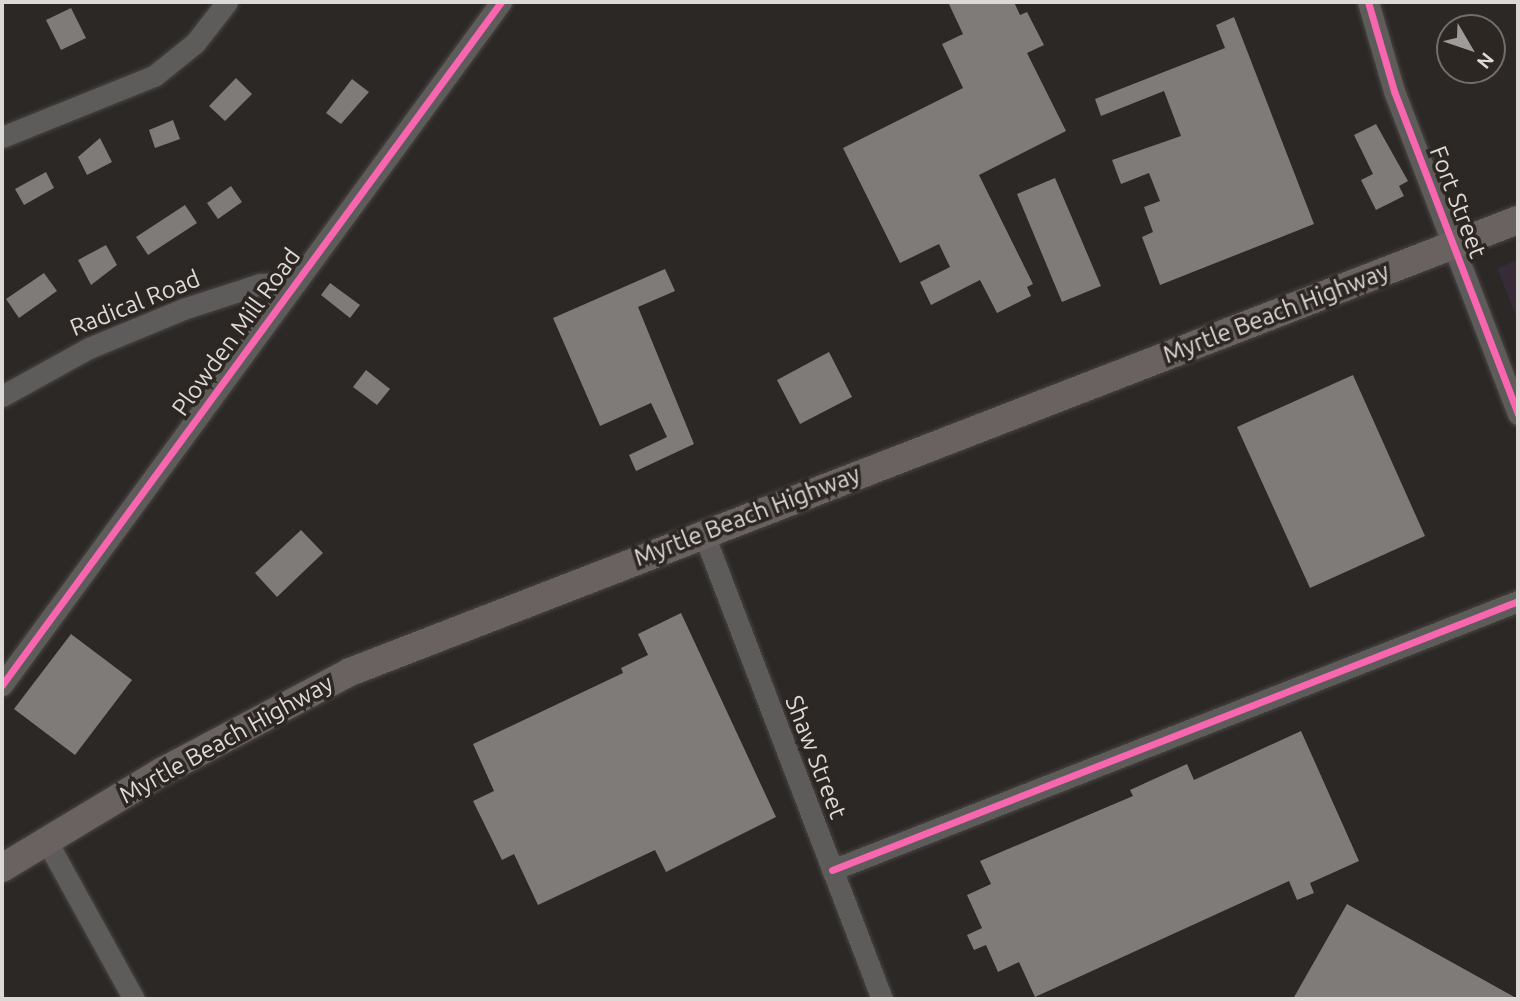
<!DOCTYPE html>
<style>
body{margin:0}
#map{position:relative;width:1520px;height:1001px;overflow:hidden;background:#2b2825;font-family:Ubuntu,sans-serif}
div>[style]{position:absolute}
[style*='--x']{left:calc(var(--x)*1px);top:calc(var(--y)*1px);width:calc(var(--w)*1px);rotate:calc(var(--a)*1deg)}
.industrial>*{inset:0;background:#362b36}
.building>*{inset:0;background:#7e7b79}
.roads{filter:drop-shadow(0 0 2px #484543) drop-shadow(0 0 2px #484543)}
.minor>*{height:21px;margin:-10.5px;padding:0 10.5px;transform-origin:10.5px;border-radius:10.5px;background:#5e5c5b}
.major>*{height:28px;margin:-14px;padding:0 14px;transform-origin:14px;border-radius:14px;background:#6a6161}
.cycleway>*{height:7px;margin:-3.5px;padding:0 3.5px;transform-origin:3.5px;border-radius:3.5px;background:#f766af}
span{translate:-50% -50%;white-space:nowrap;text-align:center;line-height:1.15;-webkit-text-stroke:7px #2d2723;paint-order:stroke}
.street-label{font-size:24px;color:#ddd9d6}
.frame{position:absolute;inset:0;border:4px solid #ddd9d6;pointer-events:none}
.north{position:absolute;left:1436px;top:14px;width:70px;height:70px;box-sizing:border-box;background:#2d2723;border:2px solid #736e6b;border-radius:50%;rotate:129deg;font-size:19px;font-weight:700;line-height:28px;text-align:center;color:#ddd9d6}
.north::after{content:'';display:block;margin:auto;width:24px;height:32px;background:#9f9b98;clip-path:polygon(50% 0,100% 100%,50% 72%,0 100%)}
</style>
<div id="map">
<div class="industrial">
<i style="clip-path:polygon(1518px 260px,1518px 321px,1497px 268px)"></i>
</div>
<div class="building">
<i style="clip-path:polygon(948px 2px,1014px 2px,1020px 15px,1027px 12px,1044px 45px,1027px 53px,1066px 131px,979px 175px,1033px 284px,1027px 287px,1031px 296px,997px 313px,980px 280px,931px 305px,920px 282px,950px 267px,939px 244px,900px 263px,843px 148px,963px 88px,942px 44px,963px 34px)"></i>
<i style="clip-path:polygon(71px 8px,86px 38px,61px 50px,46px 20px)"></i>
<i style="clip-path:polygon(1234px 17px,1314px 224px,1160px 285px,1142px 237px,1153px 232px,1144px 207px,1160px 201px,1149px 173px,1121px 184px,1112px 160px,1181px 136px,1164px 91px,1101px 116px,1095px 99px,1225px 48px,1216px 25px)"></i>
<i style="clip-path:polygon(236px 78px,252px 94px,225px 121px,209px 106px)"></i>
<i style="clip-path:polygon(352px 79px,369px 92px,341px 124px,326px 113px)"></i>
<i style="clip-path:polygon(173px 120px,180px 139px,155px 148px,149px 130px)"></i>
<i style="clip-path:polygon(1376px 124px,1408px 181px,1399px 186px,1404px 196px,1376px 210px,1361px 180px,1373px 174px,1354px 135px)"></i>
<i style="clip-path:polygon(100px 138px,112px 162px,87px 175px,78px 157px)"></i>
<i style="clip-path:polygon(46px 172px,54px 188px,24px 205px,15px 189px)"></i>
<i style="clip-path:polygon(1055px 178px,1101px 286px,1062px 302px,1017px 194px)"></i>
<i style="clip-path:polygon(231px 186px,242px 202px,218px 219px,207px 203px)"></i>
<i style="clip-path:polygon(185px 205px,197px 223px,148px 255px,136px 237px)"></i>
<i style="clip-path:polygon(106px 245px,117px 265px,91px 285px,78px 260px)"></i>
<i style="clip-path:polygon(665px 269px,675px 291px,638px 307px,694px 444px,636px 471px,629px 455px,667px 437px,651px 403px,600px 426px,553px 318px)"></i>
<i style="clip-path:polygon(44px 273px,57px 291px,19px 318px,6px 299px)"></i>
<i style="clip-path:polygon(330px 283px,360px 305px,350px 318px,321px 295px)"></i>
<i style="clip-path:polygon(829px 352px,852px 397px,800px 424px,777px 380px)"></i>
<i style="clip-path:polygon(366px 370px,390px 389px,377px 405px,353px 387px)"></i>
<i style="clip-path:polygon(1353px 375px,1425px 536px,1310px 588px,1237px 427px)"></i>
<i style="clip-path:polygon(301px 530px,323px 553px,277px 597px,255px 573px)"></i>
<i style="clip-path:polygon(681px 613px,776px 817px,666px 872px,655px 850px,538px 905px,514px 854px,502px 860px,473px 801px,494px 791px,473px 744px,623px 673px,621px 668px,648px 655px,638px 634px)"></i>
<i style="clip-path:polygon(71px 634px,132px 680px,75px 755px,14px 709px)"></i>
<i style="clip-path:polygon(1301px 731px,1359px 861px,1310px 883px,1314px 893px,1297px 900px,1289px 881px,1035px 997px,1019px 962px,998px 972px,986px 945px,974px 950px,967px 935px,982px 928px,967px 895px,991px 884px,980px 861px,1133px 796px,1130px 790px,1187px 764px,1194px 780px)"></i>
<i style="clip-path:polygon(1347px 904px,1518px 999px,1293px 999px)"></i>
</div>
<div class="roads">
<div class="minor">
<i style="--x:1368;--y:2;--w:93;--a:73.7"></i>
<i style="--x:1394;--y:91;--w:346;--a:69"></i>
<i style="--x:2;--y:137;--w:164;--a:-21.9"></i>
<i style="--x:154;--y:76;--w:53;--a:-38.8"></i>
<i style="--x:195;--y:43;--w:52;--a:-52"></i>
<i style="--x:2;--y:396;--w:99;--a:-28.9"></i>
<i style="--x:89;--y:348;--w:102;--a:-22.5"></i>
<i style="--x:183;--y:309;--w:81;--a:-18"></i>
<i style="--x:260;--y:284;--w:36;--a:-2"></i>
<i style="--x:703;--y:532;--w:500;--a:69.03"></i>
<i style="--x:2;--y:685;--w:846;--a:-53.85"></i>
<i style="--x:45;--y:838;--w:184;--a:61.1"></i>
<i style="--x:832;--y:870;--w:737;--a:-21.41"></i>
</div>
<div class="major">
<i style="--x:2;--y:868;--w:188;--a:-31.1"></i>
<i style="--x:163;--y:771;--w:212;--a:-27.9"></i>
<i style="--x:350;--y:672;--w:1252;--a:-21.16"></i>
</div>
</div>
<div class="cycleway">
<i style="--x:1368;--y:2;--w:93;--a:73.7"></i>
<i style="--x:1394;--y:91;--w:346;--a:69"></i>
<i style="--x:2;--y:685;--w:846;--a:-53.85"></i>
<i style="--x:832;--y:870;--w:737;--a:-21.41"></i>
</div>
<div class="street-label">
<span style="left:1458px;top:202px;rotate:69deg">Fort Street</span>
<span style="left:135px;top:303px;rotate:-22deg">Radical Road</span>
<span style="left:1276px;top:313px;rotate:-21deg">Myrtle Beach Highway</span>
<span style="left:236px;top:332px;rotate:-54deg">Plowden Mill Road</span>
<span style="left:747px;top:516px;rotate:-21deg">Myrtle Beach Highway</span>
<span style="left:226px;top:739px;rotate:-29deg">Myrtle Beach Highway</span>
<span style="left:816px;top:757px;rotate:69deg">Shaw Street</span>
</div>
<div class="frame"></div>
<div class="north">N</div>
</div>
